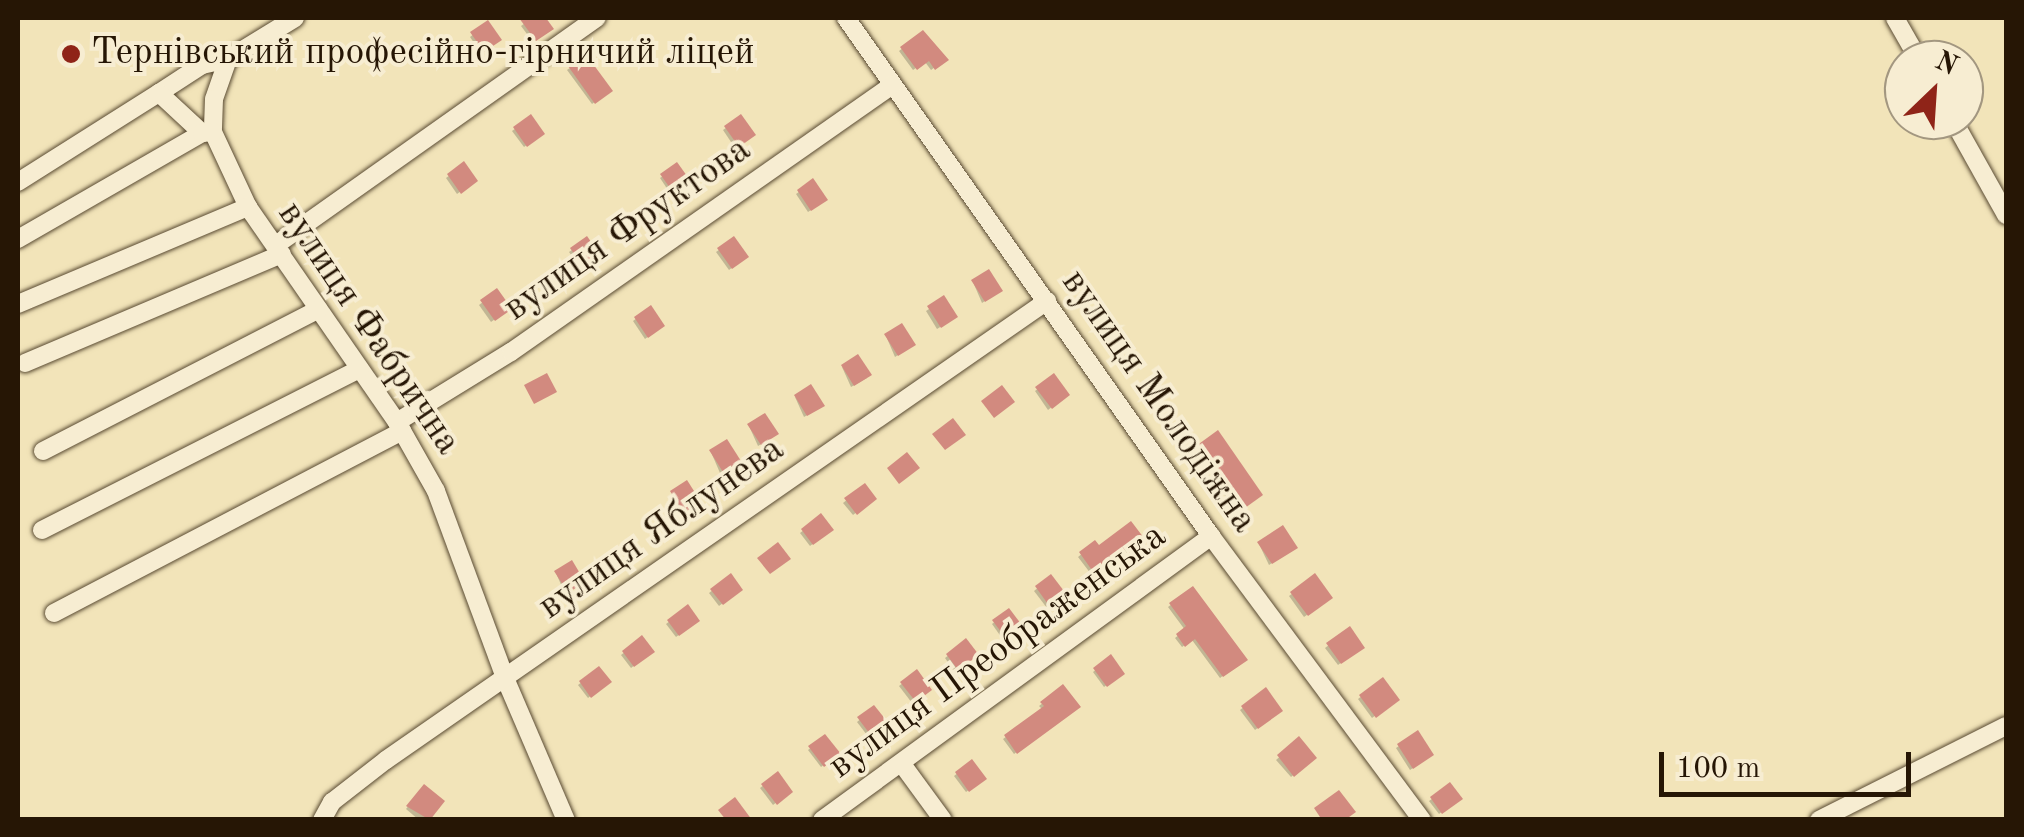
<!DOCTYPE html>
<meta charset="utf-8">
<style>
body{margin:0}
#map{position:relative;width:2024px;height:837px;overflow:hidden;background:#f2e4b9;font-family:"Old Standard TT",serif}
div>[style]{position:absolute}
[style*='--x']{left:calc(var(--x)*1px);top:calc(var(--y)*1px);width:calc(var(--w)*1px);rotate:calc(var(--a)*1deg)}
.shadow>*{inset:0;background:#0003}
.building>*{inset:0;background:#d28a7f}
.roads{filter:drop-shadow(0 0 2px #594a32) drop-shadow(0 0 2px #594a32)}
.minor>*{height:18px;margin:-9px;padding:0 9px;transform-origin:9px;border-radius:9px;background:#f7edd2}
.dots>*{width:28px;height:28px;translate:-50% -50%;box-sizing:border-box;border:5px solid #f7edd2;border-radius:50%}
span{translate:-50% -50%;white-space:nowrap;text-align:center;line-height:1.15;-webkit-text-stroke:8px #f7edd2;paint-order:stroke}
.poi-label{font-size:38px;color:#261605}
.left{translate:0 -50%;text-align:left}
.street-label{font-size:38px;color:#261605}
.frame{position:absolute;inset:0;border:20px solid #261605;pointer-events:none}
.north{position:absolute;left:1884px;top:40px;width:100px;height:100px;box-sizing:border-box;background:#f7edd2;border:2px solid #a39780;border-radius:50%;rotate:25deg;font-size:28px;font-weight:700;line-height:40px;text-align:center;color:#261605}
.north::after{content:'';display:block;margin:auto;width:35px;height:45px;background:#8f2418;clip-path:polygon(50% 0,100% 100%,50% 72%,0 100%)}
.scale{position:absolute;left:1659px;top:752px;width:252px;height:45px;box-sizing:border-box;border:5px solid #261605;border-top:0;padding-left:12px;font-size:30px;line-height:35px;white-space:nowrap;color:#261605;-webkit-text-stroke:8px #f7edd2;paint-order:stroke}
</style>
<div id="map">
<div class="shadow">
<i style="clip-path:polygon(532px 18px,543px 18px,551px 28px,533px 42px,521px 26px)"></i>
<i style="clip-path:polygon(488px 23px,499px 39px,481px 53px,470px 37px)"></i>
<i style="clip-path:polygon(922px 33px,945px 60px,931px 70px,925px 62px,913px 70px,899px 51px)"></i>
<i style="clip-path:polygon(585px 57px,610px 91px,592px 104px,567px 70px)"></i>
<i style="clip-path:polygon(530px 118px,542px 134px,524px 147px,512px 131px)"></i>
<i style="clip-path:polygon(740px 118px,750px 137px,735px 148px,723px 130px)"></i>
<i style="clip-path:polygon(464px 165px,475px 181px,457px 194px,446px 178px)"></i>
<i style="clip-path:polygon(677px 166px,689px 183px,672px 196px,660px 178px)"></i>
<i style="clip-path:polygon(813px 182px,823px 202px,808px 212px,796px 194px)"></i>
<i style="clip-path:polygon(586px 240px,599px 257px,582px 270px,569px 252px)"></i>
<i style="clip-path:polygon(733px 240px,746px 257px,729px 270px,716px 252px)"></i>
<i style="clip-path:polygon(973px 282px,997px 293px,982px 303px)"></i>
<i style="clip-path:polygon(496px 292px,506px 311px,491px 322px,479px 305px)"></i>
<i style="clip-path:polygon(944px 299px,953px 319px,937px 329px,926px 311px)"></i>
<i style="clip-path:polygon(650px 308px,662px 326px,645px 339px,633px 321px)"></i>
<i style="clip-path:polygon(886px 336px,910px 347px,895px 357px)"></i>
<i style="clip-path:polygon(842px 367px,867px 378px,851px 387px)"></i>
<i style="clip-path:polygon(1053px 377px,1067px 395px,1048px 410px,1035px 391px)"></i>
<i style="clip-path:polygon(795px 397px,819px 408px,804px 417px)"></i>
<i style="clip-path:polygon(749px 426px,773px 437px,758px 446px)"></i>
<i style="clip-path:polygon(1198px 448px,1260px 495px,1235px 514px)"></i>
<i style="clip-path:polygon(711px 452px,735px 463px,720px 473px)"></i>
<i style="clip-path:polygon(864px 486px,874px 499px,853px 515px,843px 503px)"></i>
<i style="clip-path:polygon(671px 493px,696px 504px,680px 513px)"></i>
<i style="clip-path:polygon(821px 517px,831px 530px,810px 546px,800px 533px)"></i>
<i style="clip-path:polygon(1143px 541px,1126px 555px,1123px 550px,1091px 574px,1078px 557px,1095px 543px,1098px 548px)"></i>
<i style="clip-path:polygon(1259px 544px,1292px 550px,1269px 565px)"></i>
<i style="clip-path:polygon(556px 573px,580px 584px,565px 594px)"></i>
<i style="clip-path:polygon(730px 577px,740px 590px,719px 606px,709px 593px)"></i>
<i style="clip-path:polygon(1051px 577px,1064px 594px,1047px 608px,1034px 591px)"></i>
<i style="clip-path:polygon(1315px 577px,1330px 598px,1304px 617px,1289px 596px)"></i>
<i style="clip-path:polygon(1192px 589px,1244px 659px,1220px 678px,1192px 640px,1182px 647px,1175px 638px,1185px 630px,1168px 607px)"></i>
<i style="clip-path:polygon(687px 608px,697px 621px,676px 637px,666px 624px)"></i>
<i style="clip-path:polygon(1008px 611px,1021px 628px,1004px 641px,992px 624px)"></i>
<i style="clip-path:polygon(1349px 630px,1362px 647px,1338px 665px,1325px 648px)"></i>
<i style="clip-path:polygon(642px 639px,652px 651px,631px 668px,621px 655px)"></i>
<i style="clip-path:polygon(966px 642px,976px 655px,954px 671px,945px 658px)"></i>
<i style="clip-path:polygon(1110px 658px,1122px 673px,1104px 687px,1093px 672px)"></i>
<i style="clip-path:polygon(599px 669px,608px 682px,588px 698px,578px 685px)"></i>
<i style="clip-path:polygon(916px 673px,929px 690px,912px 703px,899px 686px)"></i>
<i style="clip-path:polygon(1383px 680px,1397px 699px,1372px 718px,1358px 699px)"></i>
<i style="clip-path:polygon(1062px 688px,1077px 707px,1014px 754px,1003px 739px,1043px 710px,1039px 706px)"></i>
<i style="clip-path:polygon(1265px 691px,1280px 711px,1255px 730px,1240px 710px)"></i>
<i style="clip-path:polygon(874px 708px,886px 725px,870px 739px,857px 722px)"></i>
<i style="clip-path:polygon(1417px 734px,1429px 757px,1410px 770px,1396px 748px)"></i>
<i style="clip-path:polygon(825px 737px,837px 754px,821px 767px,808px 750px)"></i>
<i style="clip-path:polygon(1299px 740px,1314px 758px,1291px 777px,1276px 760px)"></i>
<i style="clip-path:polygon(972px 762px,984px 779px,966px 792px,954px 776px)"></i>
<i style="clip-path:polygon(777px 775px,790px 792px,773px 805px,760px 788px)"></i>
<i style="clip-path:polygon(1450px 786px,1459px 799px,1439px 814px,1429px 801px)"></i>
<i style="clip-path:polygon(424px 787px,442px 801px,427px 820px,419px 820px,406px 809px)"></i>
</div>
<div class="building">
<i style="clip-path:polygon(519px 18px,546px 18px,554px 29px,536px 41px)"></i>
<i style="clip-path:polygon(488px 20px,502px 40px,484px 52px,470px 32px)"></i>
<i style="clip-path:polygon(923px 30px,949px 60px,935px 70px,929px 61px,917px 70px,900px 47px)"></i>
<i style="clip-path:polygon(585px 53px,613px 91px,595px 104px,568px 66px)"></i>
<i style="clip-path:polygon(531px 114px,545px 134px,527px 147px,513px 127px)"></i>
<i style="clip-path:polygon(741px 114px,756px 135px,739px 147px,724px 126px)"></i>
<i style="clip-path:polygon(464px 161px,478px 181px,461px 194px,447px 174px)"></i>
<i style="clip-path:polygon(677px 162px,692px 183px,675px 195px,660px 174px)"></i>
<i style="clip-path:polygon(813px 178px,828px 200px,811px 211px,797px 190px)"></i>
<i style="clip-path:polygon(587px 236px,602px 258px,585px 269px,570px 248px)"></i>
<i style="clip-path:polygon(734px 236px,749px 257px,732px 269px,717px 248px)"></i>
<i style="clip-path:polygon(989px 269px,1003px 291px,985px 302px,971px 280px)"></i>
<i style="clip-path:polygon(497px 288px,512px 309px,495px 321px,480px 300px)"></i>
<i style="clip-path:polygon(944px 295px,958px 317px,941px 328px,927px 306px)"></i>
<i style="clip-path:polygon(651px 305px,665px 326px,648px 338px,634px 317px)"></i>
<i style="clip-path:polygon(902px 323px,916px 345px,898px 356px,884px 334px)"></i>
<i style="clip-path:polygon(858px 354px,872px 375px,854px 386px,841px 365px)"></i>
<i style="clip-path:polygon(547px 373px,557px 392px,534px 404px,524px 385px)"></i>
<i style="clip-path:polygon(1054px 373px,1070px 395px,1052px 409px,1035px 387px)"></i>
<i style="clip-path:polygon(811px 384px,825px 406px,807px 416px,794px 395px)"></i>
<i style="clip-path:polygon(1002px 385px,1015px 402px,994px 418px,981px 401px)"></i>
<i style="clip-path:polygon(765px 413px,779px 434px,761px 445px,747px 424px)"></i>
<i style="clip-path:polygon(953px 418px,966px 435px,945px 450px,932px 434px)"></i>
<i style="clip-path:polygon(1218px 430px,1263px 495px,1238px 513px,1196px 446px)"></i>
<i style="clip-path:polygon(727px 439px,741px 461px,723px 472px,709px 450px)"></i>
<i style="clip-path:polygon(907px 452px,920px 468px,899px 484px,887px 468px)"></i>
<i style="clip-path:polygon(687px 480px,701px 502px,684px 513px,670px 491px)"></i>
<i style="clip-path:polygon(865px 483px,877px 499px,857px 515px,844px 498px)"></i>
<i style="clip-path:polygon(821px 513px,834px 530px,813px 545px,801px 529px)"></i>
<i style="clip-path:polygon(1131px 521px,1147px 542px,1130px 554px,1126px 549px,1094px 573px,1079px 552px,1095px 540px,1099px 545px)"></i>
<i style="clip-path:polygon(1283px 525px,1298px 548px,1272px 564px,1257px 542px)"></i>
<i style="clip-path:polygon(778px 542px,791px 559px,770px 574px,757px 558px)"></i>
<i style="clip-path:polygon(572px 560px,585px 582px,568px 593px,554px 571px)"></i>
<i style="clip-path:polygon(731px 573px,743px 590px,723px 605px,710px 589px)"></i>
<i style="clip-path:polygon(1315px 573px,1333px 598px,1308px 616px,1290px 592px)"></i>
<i style="clip-path:polygon(1051px 574px,1067px 595px,1050px 607px,1035px 586px)"></i>
<i style="clip-path:polygon(1193px 586px,1248px 660px,1223px 677px,1195px 639px,1185px 647px,1176px 634px,1186px 626px,1169px 603px)"></i>
<i style="clip-path:polygon(688px 604px,700px 621px,679px 636px,667px 620px)"></i>
<i style="clip-path:polygon(1009px 608px,1024px 628px,1008px 641px,992px 620px)"></i>
<i style="clip-path:polygon(1350px 626px,1365px 648px,1341px 664px,1326px 643px)"></i>
<i style="clip-path:polygon(642px 635px,655px 652px,634px 667px,622px 651px)"></i>
<i style="clip-path:polygon(966px 638px,979px 655px,958px 670px,946px 654px)"></i>
<i style="clip-path:polygon(1111px 654px,1125px 674px,1107px 687px,1093px 668px)"></i>
<i style="clip-path:polygon(599px 666px,612px 682px,591px 698px,579px 681px)"></i>
<i style="clip-path:polygon(917px 669px,932px 690px,916px 702px,900px 682px)"></i>
<i style="clip-path:polygon(1383px 677px,1400px 700px,1376px 718px,1359px 695px)"></i>
<i style="clip-path:polygon(1063px 684px,1081px 707px,1017px 754px,1004px 735px,1044px 706px,1040px 702px)"></i>
<i style="clip-path:polygon(1266px 687px,1283px 711px,1258px 729px,1241px 706px)"></i>
<i style="clip-path:polygon(874px 705px,890px 725px,873px 738px,857px 717px)"></i>
<i style="clip-path:polygon(1418px 730px,1434px 755px,1413px 769px,1397px 744px)"></i>
<i style="clip-path:polygon(825px 734px,841px 754px,824px 767px,808px 746px)"></i>
<i style="clip-path:polygon(1299px 736px,1317px 758px,1294px 777px,1277px 755px)"></i>
<i style="clip-path:polygon(972px 759px,987px 779px,969px 792px,955px 772px)"></i>
<i style="clip-path:polygon(778px 771px,793px 792px,777px 805px,761px 784px)"></i>
<i style="clip-path:polygon(1450px 782px,1463px 799px,1442px 814px,1430px 797px)"></i>
<i style="clip-path:polygon(424px 784px,445px 801px,430px 820px,406px 806px)"></i>
<i style="clip-path:polygon(1339px 790px,1356px 812px,1345px 820px,1322px 820px,1314px 808px)"></i>
<i style="clip-path:polygon(735px 797px,752px 820px,726px 820px,718px 810px)"></i>
</div>
<div class="roads">
<div class="minor">
<i style="--x:295;--y:18;--w:79;--a:148.5"></i>
<i style="--x:228;--y:59;--w:42;--a:109.3"></i>
<i style="--x:214;--y:99;--w:33;--a:92"></i>
<i style="--x:213;--y:132;--w:83;--a:65"></i>
<i style="--x:248;--y:207;--w:262;--a:55.3"></i>
<i style="--x:397;--y:422;--w:79;--a:60.5"></i>
<i style="--x:436;--y:491;--w:199;--a:69.7"></i>
<i style="--x:505;--y:678;--w:155;--a:66.8"></i>
<i style="--x:846;--y:18;--w:634;--a:54.83"></i>
<i style="--x:1211;--y:536;--w:354;--a:53.4"></i>
<i style="--x:1895;--y:18;--w:48;--a:60.3"></i>
<i style="--x:159;--y:93;--w:51;--a:-33.1"></i>
<i style="--x:202;--y:65;--w:27;--a:-13"></i>
<i style="--x:1953;--y:120;--w:109;--a:60.8"></i>
<i style="--x:18;--y:182;--w:167;--a:-32.3"></i>
<i style="--x:159;--y:93;--w:59;--a:42.9"></i>
<i style="--x:18;--y:239;--w:212;--a:-29.9"></i>
<i style="--x:202;--y:133;--w:11;--a:-5"></i>
<i style="--x:276;--y:245;--w:393;--a:-35.3"></i>
<i style="--x:18;--y:304;--w:250;--a:-22.9"></i>
<i style="--x:25;--y:363;--w:279;--a:-23"></i>
<i style="--x:397;--y:422;--w:134;--a:-31.6"></i>
<i style="--x:511;--y:352;--w:466;--a:-35"></i>
<i style="--x:43;--y:451;--w:310;--a:-27.2"></i>
<i style="--x:42;--y:530;--w:356;--a:-26.9"></i>
<i style="--x:54;--y:613;--w:393;--a:-27.6"></i>
<i style="--x:902;--y:764;--w:69;--a:53.8"></i>
<i style="--x:322;--y:820;--w:21;--a:-61"></i>
<i style="--x:332;--y:802;--w:68;--a:-37.9"></i>
<i style="--x:386;--y:760;--w:805;--a:-34.78"></i>
<i style="--x:822;--y:820;--w:482;--a:-36.1"></i>
<i style="--x:1819;--y:820;--w:209;--a:-26.7"></i>
</div>
</div>
<div class="dots">
<i style="left:71px;top:54px;background:#8f2418"></i>
</div>
<div class="poi-label">
<span class="left" style="left:91px;top:54px">Тернівський професійно-гірничий ліцей</span>
</div>
<div class="street-label">
<span style="left:628px;top:230px;rotate:-35deg">вулиця Фруктова</span>
<span style="left:368px;top:329px;rotate:56deg">вулиця Фабрична</span>
<span style="left:1158px;top:402px;rotate:55deg">вулиця Молодіжна</span>
<span style="left:662px;top:529px;rotate:-35deg">вулиця Яблунева</span>
<span style="left:998px;top:652px;rotate:-36deg">вулиця Преображенська</span>
</div>
<div class="frame"></div>
<div class="north">N</div>
<div class="scale">100 m</div>
</div>
